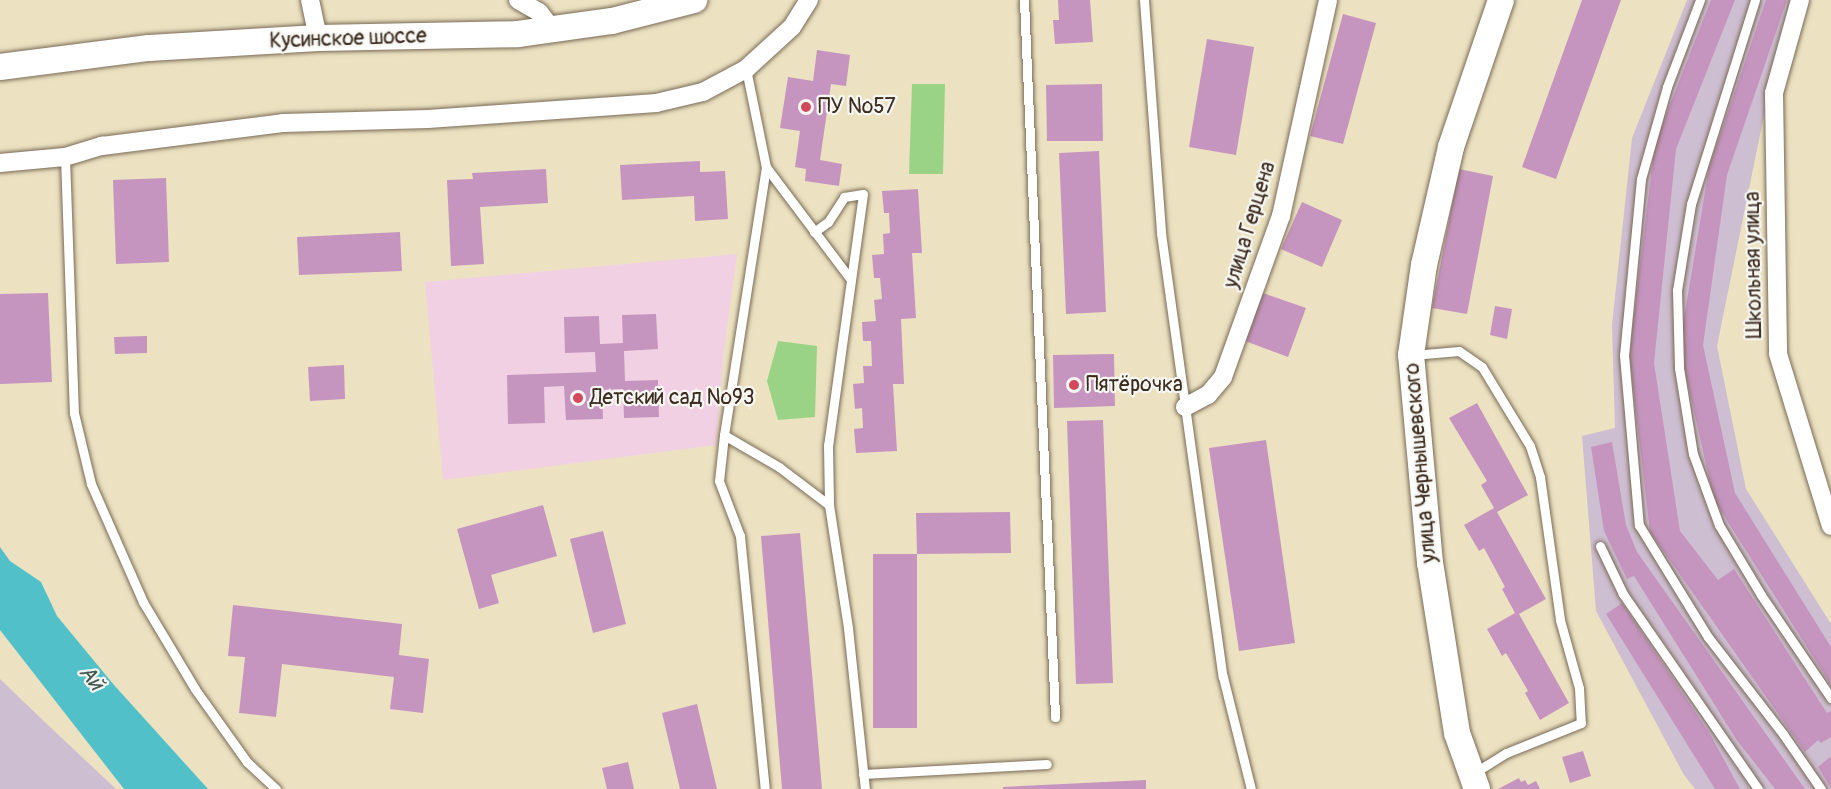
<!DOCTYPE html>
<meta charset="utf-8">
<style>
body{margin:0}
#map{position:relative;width:1831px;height:789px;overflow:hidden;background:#ece2c1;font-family:Pangolin,sans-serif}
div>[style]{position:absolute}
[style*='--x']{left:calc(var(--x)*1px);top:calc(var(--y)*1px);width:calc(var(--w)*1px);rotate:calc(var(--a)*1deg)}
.built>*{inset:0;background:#f1d0e3}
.industrial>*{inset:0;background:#cebed1}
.green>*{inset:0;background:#9bd386}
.water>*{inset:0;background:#52c0c8}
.building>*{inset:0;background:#c695bf}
.roads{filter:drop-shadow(0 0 2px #796a57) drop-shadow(0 0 2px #796a57)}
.lane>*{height:9px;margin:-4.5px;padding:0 4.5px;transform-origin:4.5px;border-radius:4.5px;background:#fff}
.street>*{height:18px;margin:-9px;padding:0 9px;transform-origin:9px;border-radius:9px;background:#fff}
.secondary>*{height:26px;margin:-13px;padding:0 13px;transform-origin:13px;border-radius:13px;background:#fff}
.dots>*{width:16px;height:16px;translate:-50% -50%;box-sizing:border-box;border:3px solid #f6f6f2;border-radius:50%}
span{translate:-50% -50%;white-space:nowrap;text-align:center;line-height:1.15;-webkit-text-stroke:4.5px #f6f6f2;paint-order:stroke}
.street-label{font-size:21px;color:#3b2a1e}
.poi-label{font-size:21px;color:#3b2a1e}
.left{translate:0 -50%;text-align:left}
.water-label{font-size:22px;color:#425751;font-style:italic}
</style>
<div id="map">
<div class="built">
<i style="clip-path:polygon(737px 254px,724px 351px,716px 445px,443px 480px,425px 282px)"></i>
</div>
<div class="industrial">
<i style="clip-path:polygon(1687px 0,1806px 0,1763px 120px,1717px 346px,1746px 489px,1831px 624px,1831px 789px,1695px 789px,1684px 775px,1596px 611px,1582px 436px,1615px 428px,1612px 325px,1632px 138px)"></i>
<i style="clip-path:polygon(0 679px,49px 726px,116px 789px,0 789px)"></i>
</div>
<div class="green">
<i style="clip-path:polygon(912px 84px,945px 84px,943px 174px,909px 174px)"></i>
<i style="clip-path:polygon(778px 341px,817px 346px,815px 417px,778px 420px,767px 381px)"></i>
</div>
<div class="water">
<i style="clip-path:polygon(0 547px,10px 561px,41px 582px,57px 616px,114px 685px,208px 789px,124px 789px,0 630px)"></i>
</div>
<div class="building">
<i style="clip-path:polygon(1058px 0,1090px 0,1093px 42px,1055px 44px,1053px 20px,1059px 20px)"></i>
<i style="clip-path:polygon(1582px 0,1621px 0,1556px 179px,1522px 167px)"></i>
<i style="clip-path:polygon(1711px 0,1735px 0,1676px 149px,1654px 363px,1680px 531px,1718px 580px,1734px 569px,1827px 713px,1831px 711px,1831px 737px,1821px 743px,1818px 740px,1805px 752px,1650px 532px,1630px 361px,1632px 331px,1655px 143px)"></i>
<i style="clip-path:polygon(1766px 0,1787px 0,1727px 175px,1703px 345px,1735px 493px,1831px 647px,1831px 685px,1714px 500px,1685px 371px,1681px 337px,1709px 168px)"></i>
<i style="clip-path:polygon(1343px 14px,1376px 23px,1343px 144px,1310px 136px)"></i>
<i style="clip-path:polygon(1207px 39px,1254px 47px,1236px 155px,1189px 147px)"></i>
<i style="clip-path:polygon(817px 50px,850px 55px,846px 86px,831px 84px,820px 160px,842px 164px,839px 186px,805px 181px,806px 169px,795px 167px,800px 131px,780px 128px,788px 77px,813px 81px)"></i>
<i style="clip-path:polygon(1102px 84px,1103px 141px,1047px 141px,1046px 85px)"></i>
<i style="clip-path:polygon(1099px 151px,1106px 312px,1066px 314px,1059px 153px)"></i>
<i style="clip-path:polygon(700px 161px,700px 172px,725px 171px,728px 219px,695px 221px,694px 196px,622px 200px,620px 165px)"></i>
<i style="clip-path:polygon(546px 169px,548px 203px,480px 207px,484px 264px,451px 266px,447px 180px,473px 179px,472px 173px)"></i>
<i style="clip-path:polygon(1459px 169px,1493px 176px,1467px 314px,1432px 308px)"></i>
<i style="clip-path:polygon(166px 178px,169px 262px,116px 264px,113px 180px)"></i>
<i style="clip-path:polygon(918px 189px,922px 253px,912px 253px,916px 318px,901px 319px,904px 384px,893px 384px,897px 451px,856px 453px,854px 429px,863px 428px,862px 408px,855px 409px,853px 384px,864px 383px,863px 366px,872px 366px,871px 341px,863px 341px,862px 322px,876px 321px,874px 300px,882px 299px,880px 278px,874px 278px,872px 255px,884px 254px,883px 234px,890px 233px,889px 213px,884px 213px,882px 191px)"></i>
<i style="clip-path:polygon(1302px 202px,1342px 220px,1322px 267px,1281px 249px)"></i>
<i style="clip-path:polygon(400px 232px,402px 271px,299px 275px,297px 237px)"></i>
<i style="clip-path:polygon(48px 293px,52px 382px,0 384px,0 294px)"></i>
<i style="clip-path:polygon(1263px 293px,1306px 308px,1288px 357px,1245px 341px)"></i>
<i style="clip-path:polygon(1495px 306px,1512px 309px,1507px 339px,1490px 335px)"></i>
<i style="clip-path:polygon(656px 314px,658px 349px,624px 351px,625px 381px,658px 380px,659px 417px,624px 418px,623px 389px,602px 390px,603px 419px,566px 420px,564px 386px,544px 387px,545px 423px,508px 424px,507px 375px,596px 372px,595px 352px,565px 353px,564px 317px,599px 316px,600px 344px,623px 343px,622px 315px)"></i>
<i style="clip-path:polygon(147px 336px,147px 353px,115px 354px,114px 337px)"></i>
<i style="clip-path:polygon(1114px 354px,1115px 406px,1054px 408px,1053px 355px)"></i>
<i style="clip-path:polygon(344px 365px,345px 399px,310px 401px,308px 367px)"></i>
<i style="clip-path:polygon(1477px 403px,1528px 495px,1497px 512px,1546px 599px,1519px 614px,1569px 703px,1540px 720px,1525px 693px,1528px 691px,1506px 653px,1502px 656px,1487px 629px,1515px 613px,1502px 589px,1505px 587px,1484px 548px,1479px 551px,1464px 525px,1494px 508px,1481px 485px,1487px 481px,1449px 418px)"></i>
<i style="clip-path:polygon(1103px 420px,1113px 683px,1076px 684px,1067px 421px)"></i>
<i style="clip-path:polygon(1266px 440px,1295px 643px,1239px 651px,1209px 448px)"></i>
<i style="clip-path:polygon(1612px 442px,1626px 525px,1637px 552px,1805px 789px,1775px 789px,1736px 739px,1634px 576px,1627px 579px,1604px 531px,1591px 447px)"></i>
<i style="clip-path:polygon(543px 505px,557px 556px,491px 575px,499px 603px,479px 609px,457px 529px)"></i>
<i style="clip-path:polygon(1010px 512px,1011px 553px,917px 554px,917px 728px,873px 728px,873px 554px,917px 554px,916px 513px)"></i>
<i style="clip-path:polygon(603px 531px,626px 624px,593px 633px,570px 539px)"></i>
<i style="clip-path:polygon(800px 533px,822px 789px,782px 789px,761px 536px)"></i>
<i style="clip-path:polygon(1622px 603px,1710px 734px,1740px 789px,1715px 789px,1606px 614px)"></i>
<i style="clip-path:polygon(233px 605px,402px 624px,399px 655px,429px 659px,423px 713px,390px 709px,394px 677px,282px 664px,276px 717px,239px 713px,245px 657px,228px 656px)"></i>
<i style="clip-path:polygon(697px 704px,717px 789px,680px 789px,662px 713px)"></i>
<i style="clip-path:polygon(1583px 751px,1591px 776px,1570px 783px,1562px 757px)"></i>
<i style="clip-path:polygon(1830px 757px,1831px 759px,1831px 788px,1818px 767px)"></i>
<i style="clip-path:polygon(628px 762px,634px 789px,607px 789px,602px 768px)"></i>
<i style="clip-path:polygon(1519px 778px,1521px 782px,1525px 780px,1528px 785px,1536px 781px,1540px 789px,1498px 789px)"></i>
<i style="clip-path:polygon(1146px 780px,1146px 789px,1003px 789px,1003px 787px)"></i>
</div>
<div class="roads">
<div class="lane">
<i style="--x:1024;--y:0;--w:718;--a:87.52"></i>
<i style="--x:1144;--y:0;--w:234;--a:85.8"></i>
<i style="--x:1161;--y:233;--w:448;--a:82.1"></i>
<i style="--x:1223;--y:677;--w:115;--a:76"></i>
<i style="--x:1700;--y:0;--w:93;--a:110.8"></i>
<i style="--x:1667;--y:87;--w:96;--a:105.8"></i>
<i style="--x:1641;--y:179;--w:177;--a:95.5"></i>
<i style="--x:1624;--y:355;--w:171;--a:85"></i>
<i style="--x:1639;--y:525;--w:132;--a:58.4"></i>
<i style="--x:1708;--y:637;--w:123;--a:52.3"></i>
<i style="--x:1783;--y:734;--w:67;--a:55.4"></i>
<i style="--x:1755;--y:0;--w:214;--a:107.4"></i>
<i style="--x:1691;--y:204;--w:87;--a:99.2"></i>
<i style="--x:1677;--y:290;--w:78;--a:88.5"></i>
<i style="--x:1679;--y:368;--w:87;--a:80.8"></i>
<i style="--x:1693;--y:454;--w:76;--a:69.9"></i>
<i style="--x:1719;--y:525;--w:82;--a:59"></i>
<i style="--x:1761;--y:595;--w:125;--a:55.8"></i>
<i style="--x:746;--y:69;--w:100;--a:78.5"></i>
<i style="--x:766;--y:167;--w:271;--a:98.9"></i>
<i style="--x:724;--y:435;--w:64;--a:30.2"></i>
<i style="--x:779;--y:467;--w:63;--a:37.2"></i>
<i style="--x:65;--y:157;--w:256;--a:88"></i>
<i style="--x:74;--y:413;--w:73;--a:76.5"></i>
<i style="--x:91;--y:484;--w:129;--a:66.2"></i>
<i style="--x:143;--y:602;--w:101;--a:59.1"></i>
<i style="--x:195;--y:689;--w:90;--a:54.5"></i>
<i style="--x:247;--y:762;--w:40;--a:43"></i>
<i style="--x:766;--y:167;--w:141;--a:53"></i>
<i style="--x:814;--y:232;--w:17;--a:-36"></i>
<i style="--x:828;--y:222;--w:30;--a:-57"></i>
<i style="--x:844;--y:197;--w:19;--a:-9"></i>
<i style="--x:863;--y:194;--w:253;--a:97.9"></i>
<i style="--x:828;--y:445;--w:60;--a:89"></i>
<i style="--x:829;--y:505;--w:124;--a:81.2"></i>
<i style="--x:848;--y:628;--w:162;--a:84"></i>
<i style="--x:1413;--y:355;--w:46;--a:-5"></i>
<i style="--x:1459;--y:351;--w:28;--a:35"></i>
<i style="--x:1482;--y:367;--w:92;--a:58.7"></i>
<i style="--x:1530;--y:446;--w:33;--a:72"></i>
<i style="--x:1540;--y:477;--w:144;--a:82"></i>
<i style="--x:1560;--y:620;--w:71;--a:74.4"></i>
<i style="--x:1579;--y:688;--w:35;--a:87"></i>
<i style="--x:1581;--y:723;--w:81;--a:158.2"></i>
<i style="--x:1506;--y:753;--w:39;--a:148"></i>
<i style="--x:724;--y:435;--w:46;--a:96.2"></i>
<i style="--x:719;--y:481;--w:59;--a:69.1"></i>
<i style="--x:740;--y:536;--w:254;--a:84.4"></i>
<i style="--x:1600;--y:546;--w:53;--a:64.4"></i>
<i style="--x:1623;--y:594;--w:237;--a:55.3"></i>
<i style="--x:863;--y:774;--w:184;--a:-3.1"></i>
</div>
<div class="street">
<i style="--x:310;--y:0;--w:39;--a:78"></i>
<i style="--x:518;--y:0;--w:24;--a:30"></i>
<i style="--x:539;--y:12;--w:21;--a:53"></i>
<i style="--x:1800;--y:0;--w:97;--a:105.6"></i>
<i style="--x:1774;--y:93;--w:261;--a:89.1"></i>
<i style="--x:1778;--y:354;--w:180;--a:72.9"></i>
<i style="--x:0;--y:163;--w:65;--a:-5.3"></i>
<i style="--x:65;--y:157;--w:39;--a:-17"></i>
<i style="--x:102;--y:146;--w:182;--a:-7.2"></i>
<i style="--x:283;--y:123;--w:145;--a:-1.6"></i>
<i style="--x:428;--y:119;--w:229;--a:-4"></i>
<i style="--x:656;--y:103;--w:48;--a:-13.2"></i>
<i style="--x:703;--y:92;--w:49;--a:-28.1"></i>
<i style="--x:746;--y:69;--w:62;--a:-42.4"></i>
<i style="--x:792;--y:27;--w:32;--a:-58"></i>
<i style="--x:1185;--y:407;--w:26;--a:-28"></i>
<i style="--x:1208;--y:395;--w:23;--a:-50"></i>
<i style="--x:1223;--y:377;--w:171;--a:-70.2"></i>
<i style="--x:1281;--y:216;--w:221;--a:-77.7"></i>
</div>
<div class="secondary">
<i style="--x:0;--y:67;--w:150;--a:-7.3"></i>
<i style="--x:149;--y:48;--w:169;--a:-3.4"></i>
<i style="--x:318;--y:38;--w:200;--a:-1.1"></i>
<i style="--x:518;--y:34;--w:95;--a:-7.9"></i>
<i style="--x:612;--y:21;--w:85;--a:-14.4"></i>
<i style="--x:1477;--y:789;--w:59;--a:-109.7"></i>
<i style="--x:1457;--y:733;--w:172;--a:-99"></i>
<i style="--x:1430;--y:563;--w:209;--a:-95.2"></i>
<i style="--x:1411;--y:355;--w:91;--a:-81.8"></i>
<i style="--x:1424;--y:265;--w:121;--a:-77.1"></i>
<i style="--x:1451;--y:147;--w:155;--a:-71.2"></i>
</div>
</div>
<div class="dots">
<i style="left:806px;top:107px;background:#d1495b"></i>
<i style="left:1074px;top:385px;background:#d1495b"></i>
<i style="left:578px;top:398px;background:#d1495b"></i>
</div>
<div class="street-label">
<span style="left:348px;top:39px;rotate:-2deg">Кусинское шоссе</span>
<span style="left:1250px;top:225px;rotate:-73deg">улица Герцена</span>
<span style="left:1754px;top:265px;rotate:-91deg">Школьная улица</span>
<span style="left:1421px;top:463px;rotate:-95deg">улица Чернышевского</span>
</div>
<div class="poi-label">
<span class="left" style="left:818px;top:107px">ПУ №57</span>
<span class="left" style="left:1086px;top:385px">Пятёрочка</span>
<span class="left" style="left:590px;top:398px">Детский сад №93</span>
</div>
<div class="water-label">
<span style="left:91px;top:678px;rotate:51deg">Ай</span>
</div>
</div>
